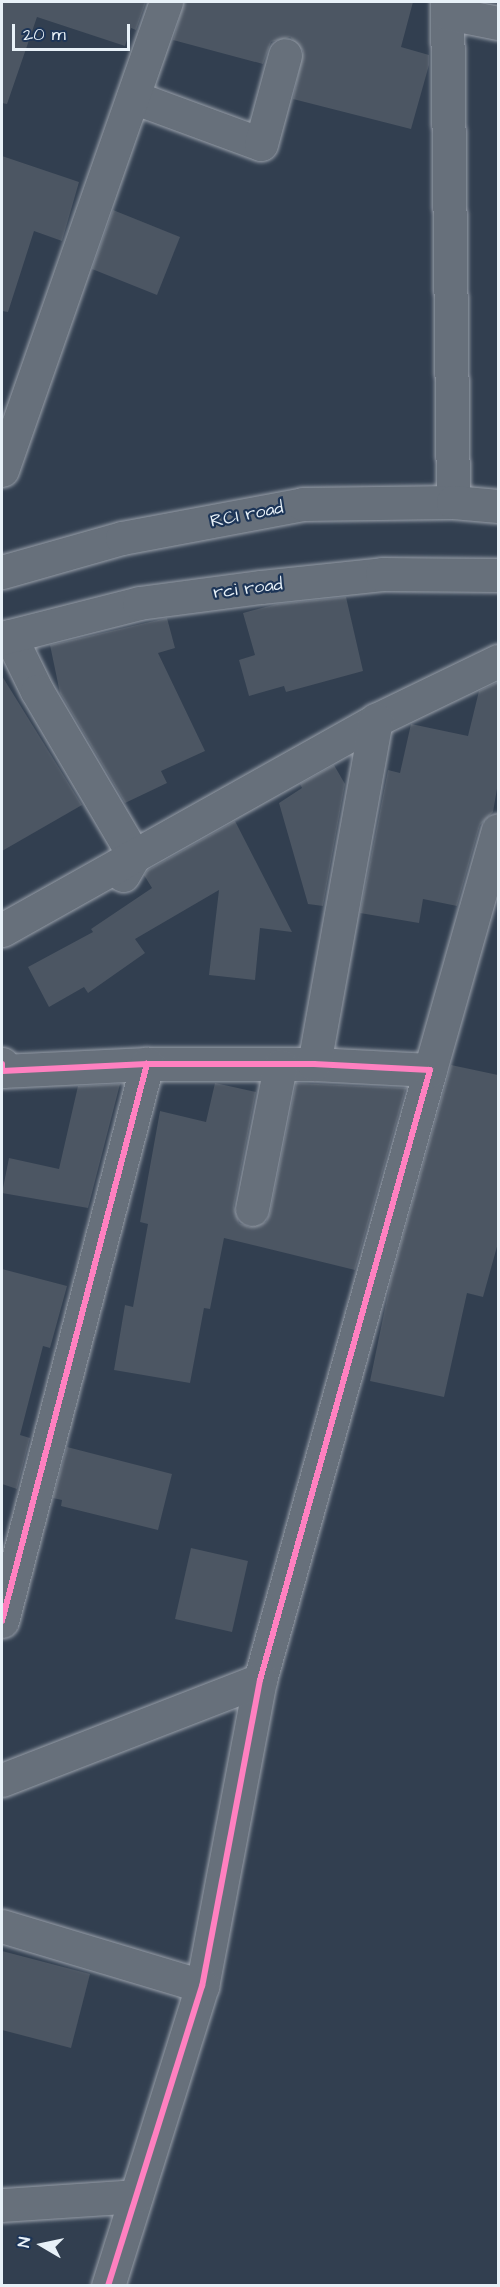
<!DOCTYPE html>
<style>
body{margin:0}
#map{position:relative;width:500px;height:2287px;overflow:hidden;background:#323f50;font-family:"Architects Daughter",sans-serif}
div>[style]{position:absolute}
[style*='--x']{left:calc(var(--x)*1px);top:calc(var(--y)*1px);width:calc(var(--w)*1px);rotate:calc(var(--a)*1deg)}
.building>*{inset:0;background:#4c5663}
.roads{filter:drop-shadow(0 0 2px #99a0aa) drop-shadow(0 0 2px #99a0aa)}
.minor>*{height:33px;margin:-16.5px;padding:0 16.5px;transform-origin:16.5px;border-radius:16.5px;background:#67707b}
.secondary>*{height:33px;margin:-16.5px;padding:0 16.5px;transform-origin:16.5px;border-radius:16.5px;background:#67707b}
.cycleway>*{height:6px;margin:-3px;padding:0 3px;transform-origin:3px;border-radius:3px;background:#ff80c0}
span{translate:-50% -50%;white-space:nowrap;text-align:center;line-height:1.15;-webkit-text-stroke:4.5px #1d3557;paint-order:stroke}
.street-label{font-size:18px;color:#e8f1f8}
.frame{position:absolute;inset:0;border:3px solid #e8f1f8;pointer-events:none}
.north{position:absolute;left:12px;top:2215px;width:60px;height:60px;-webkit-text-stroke:4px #1d3557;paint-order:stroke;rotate:279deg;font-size:16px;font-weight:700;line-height:24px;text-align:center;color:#e8f1f8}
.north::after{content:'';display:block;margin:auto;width:21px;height:27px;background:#e8f1f8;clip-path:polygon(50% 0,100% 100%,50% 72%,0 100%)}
.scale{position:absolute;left:12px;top:24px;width:118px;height:27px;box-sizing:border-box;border:3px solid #e8f1f8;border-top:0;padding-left:8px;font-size:18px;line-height:21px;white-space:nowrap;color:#e8f1f8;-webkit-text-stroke:4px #1d3557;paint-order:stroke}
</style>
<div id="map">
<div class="building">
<i style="clip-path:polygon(2px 2px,146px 2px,136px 30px,131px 28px,125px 46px,37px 17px,7px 104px,2px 103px)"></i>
<i style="clip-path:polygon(184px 2px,413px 2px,401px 47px,429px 55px,429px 65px,411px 129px,293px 99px,303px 51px,290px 37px,271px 42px,263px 64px,173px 40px)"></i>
<i style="clip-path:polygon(2px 156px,79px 182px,62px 241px,34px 231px,8px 312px,2px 311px)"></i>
<i style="clip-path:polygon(113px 210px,180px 237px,157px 295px,92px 269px)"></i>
<i style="clip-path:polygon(346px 597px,363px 671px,286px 692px,284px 686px,249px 696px,239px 660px,255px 655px,243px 613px,277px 604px)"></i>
<i style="clip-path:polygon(167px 618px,175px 648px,158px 653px,205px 751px,161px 771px,167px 783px,125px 803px,60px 693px,50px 645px)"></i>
<i style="clip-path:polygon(2px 676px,82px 805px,2px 851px)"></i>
<i style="clip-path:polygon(498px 682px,498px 783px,493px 812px,480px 825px,457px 906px,423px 899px,419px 923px,360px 913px,388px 770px,400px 773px,411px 724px,468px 736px,479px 691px)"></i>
<i style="clip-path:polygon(334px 765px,345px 784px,323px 906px,308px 904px,279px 803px,302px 788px,300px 784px)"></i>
<i style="clip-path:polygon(235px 821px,292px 932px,260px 928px,255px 980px,209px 975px,219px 890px,135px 939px,145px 953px,88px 993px,84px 987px,49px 1007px,28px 967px,93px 932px,91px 929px,152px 888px,144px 875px,148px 870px)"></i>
<i style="clip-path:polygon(451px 1065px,498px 1075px,498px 1243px,483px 1297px,467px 1293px,444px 1397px,370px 1381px,391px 1279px)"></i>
<i style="clip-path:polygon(215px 1083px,256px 1092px,234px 1206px,239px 1223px,249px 1227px,266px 1222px,270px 1213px,296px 1083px,406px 1088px,355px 1270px,224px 1238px,210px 1309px,204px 1308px,190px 1383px,114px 1370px,125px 1305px,133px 1307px,148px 1224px,140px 1222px,160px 1111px,206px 1122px)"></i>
<i style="clip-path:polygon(120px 1084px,88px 1208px,2px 1193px,9px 1158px,59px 1169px,78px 1086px)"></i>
<i style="clip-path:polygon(2px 1269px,67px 1286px,50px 1348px,43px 1346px,20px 1435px,30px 1438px,17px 1489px,2px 1484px)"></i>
<i style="clip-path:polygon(67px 1447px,172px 1474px,158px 1530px,61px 1506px,62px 1500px,53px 1498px)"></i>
<i style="clip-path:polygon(191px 1548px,248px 1561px,232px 1632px,175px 1619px)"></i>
<i style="clip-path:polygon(2px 1951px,90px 1974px,71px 2048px,2px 2030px)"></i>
</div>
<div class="roads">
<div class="minor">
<i style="--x:447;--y:2;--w:500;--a:89.31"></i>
<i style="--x:448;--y:13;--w:51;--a:11.3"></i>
<i style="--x:133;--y:97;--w:136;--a:20.2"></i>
<i style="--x:261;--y:144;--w:92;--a:-74.9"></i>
<i style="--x:2;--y:470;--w:496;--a:-70.7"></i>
<i style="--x:10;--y:636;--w:61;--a:63.9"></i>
<i style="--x:37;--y:691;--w:191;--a:59.5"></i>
<i style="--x:134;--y:856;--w:22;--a:120"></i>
<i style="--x:2;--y:930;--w:429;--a:-29.3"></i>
<i style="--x:376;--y:720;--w:136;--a:-25.8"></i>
<i style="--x:2;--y:1064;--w:7;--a:90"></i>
<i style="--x:2;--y:1071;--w:145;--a:-2.8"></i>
<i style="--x:147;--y:1064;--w:167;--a:0"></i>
<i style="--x:314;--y:1064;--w:116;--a:3"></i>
<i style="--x:430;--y:1070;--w:633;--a:105.57"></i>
<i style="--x:260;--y:1680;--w:311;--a:100.7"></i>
<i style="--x:202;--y:1986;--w:314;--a:107.4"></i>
<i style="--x:314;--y:1064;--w:350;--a:-79.8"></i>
<i style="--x:430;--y:1070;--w:249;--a:-74.2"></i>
<i style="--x:252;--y:1209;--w:146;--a:-78.9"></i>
<i style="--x:2;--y:1621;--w:576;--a:-75.41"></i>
<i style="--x:2;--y:1780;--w:277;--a:-21.2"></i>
<i style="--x:2;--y:1926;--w:209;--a:16.7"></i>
<i style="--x:2;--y:2205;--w:134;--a:-3.8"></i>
</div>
<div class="secondary">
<i style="--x:2;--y:572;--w:125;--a:-15.8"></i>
<i style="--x:122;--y:538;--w:184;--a:-10.6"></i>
<i style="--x:303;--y:504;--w:150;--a:-0.8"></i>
<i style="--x:453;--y:502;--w:45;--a:5.1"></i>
<i style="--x:2;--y:638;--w:141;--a:-14.3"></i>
<i style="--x:139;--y:603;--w:123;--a:-7.5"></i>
<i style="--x:261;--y:587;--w:122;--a:-6.1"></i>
<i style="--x:382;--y:574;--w:116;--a:0.5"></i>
</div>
</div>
<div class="cycleway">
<i style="--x:2;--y:1064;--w:7;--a:90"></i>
<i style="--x:2;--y:1071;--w:145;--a:-2.8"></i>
<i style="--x:147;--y:1064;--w:167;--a:0"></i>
<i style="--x:314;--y:1064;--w:116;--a:3"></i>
<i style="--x:430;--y:1070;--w:633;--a:105.57"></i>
<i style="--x:260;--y:1680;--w:311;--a:100.7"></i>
<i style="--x:202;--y:1986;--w:314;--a:107.4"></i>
<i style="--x:2;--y:1621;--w:576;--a:-75.41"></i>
</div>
<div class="street-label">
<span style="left:247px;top:515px;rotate:-11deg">RCI road</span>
<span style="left:248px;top:589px;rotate:-7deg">rci road</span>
</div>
<div class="frame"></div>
<div class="north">N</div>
<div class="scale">20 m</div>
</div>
